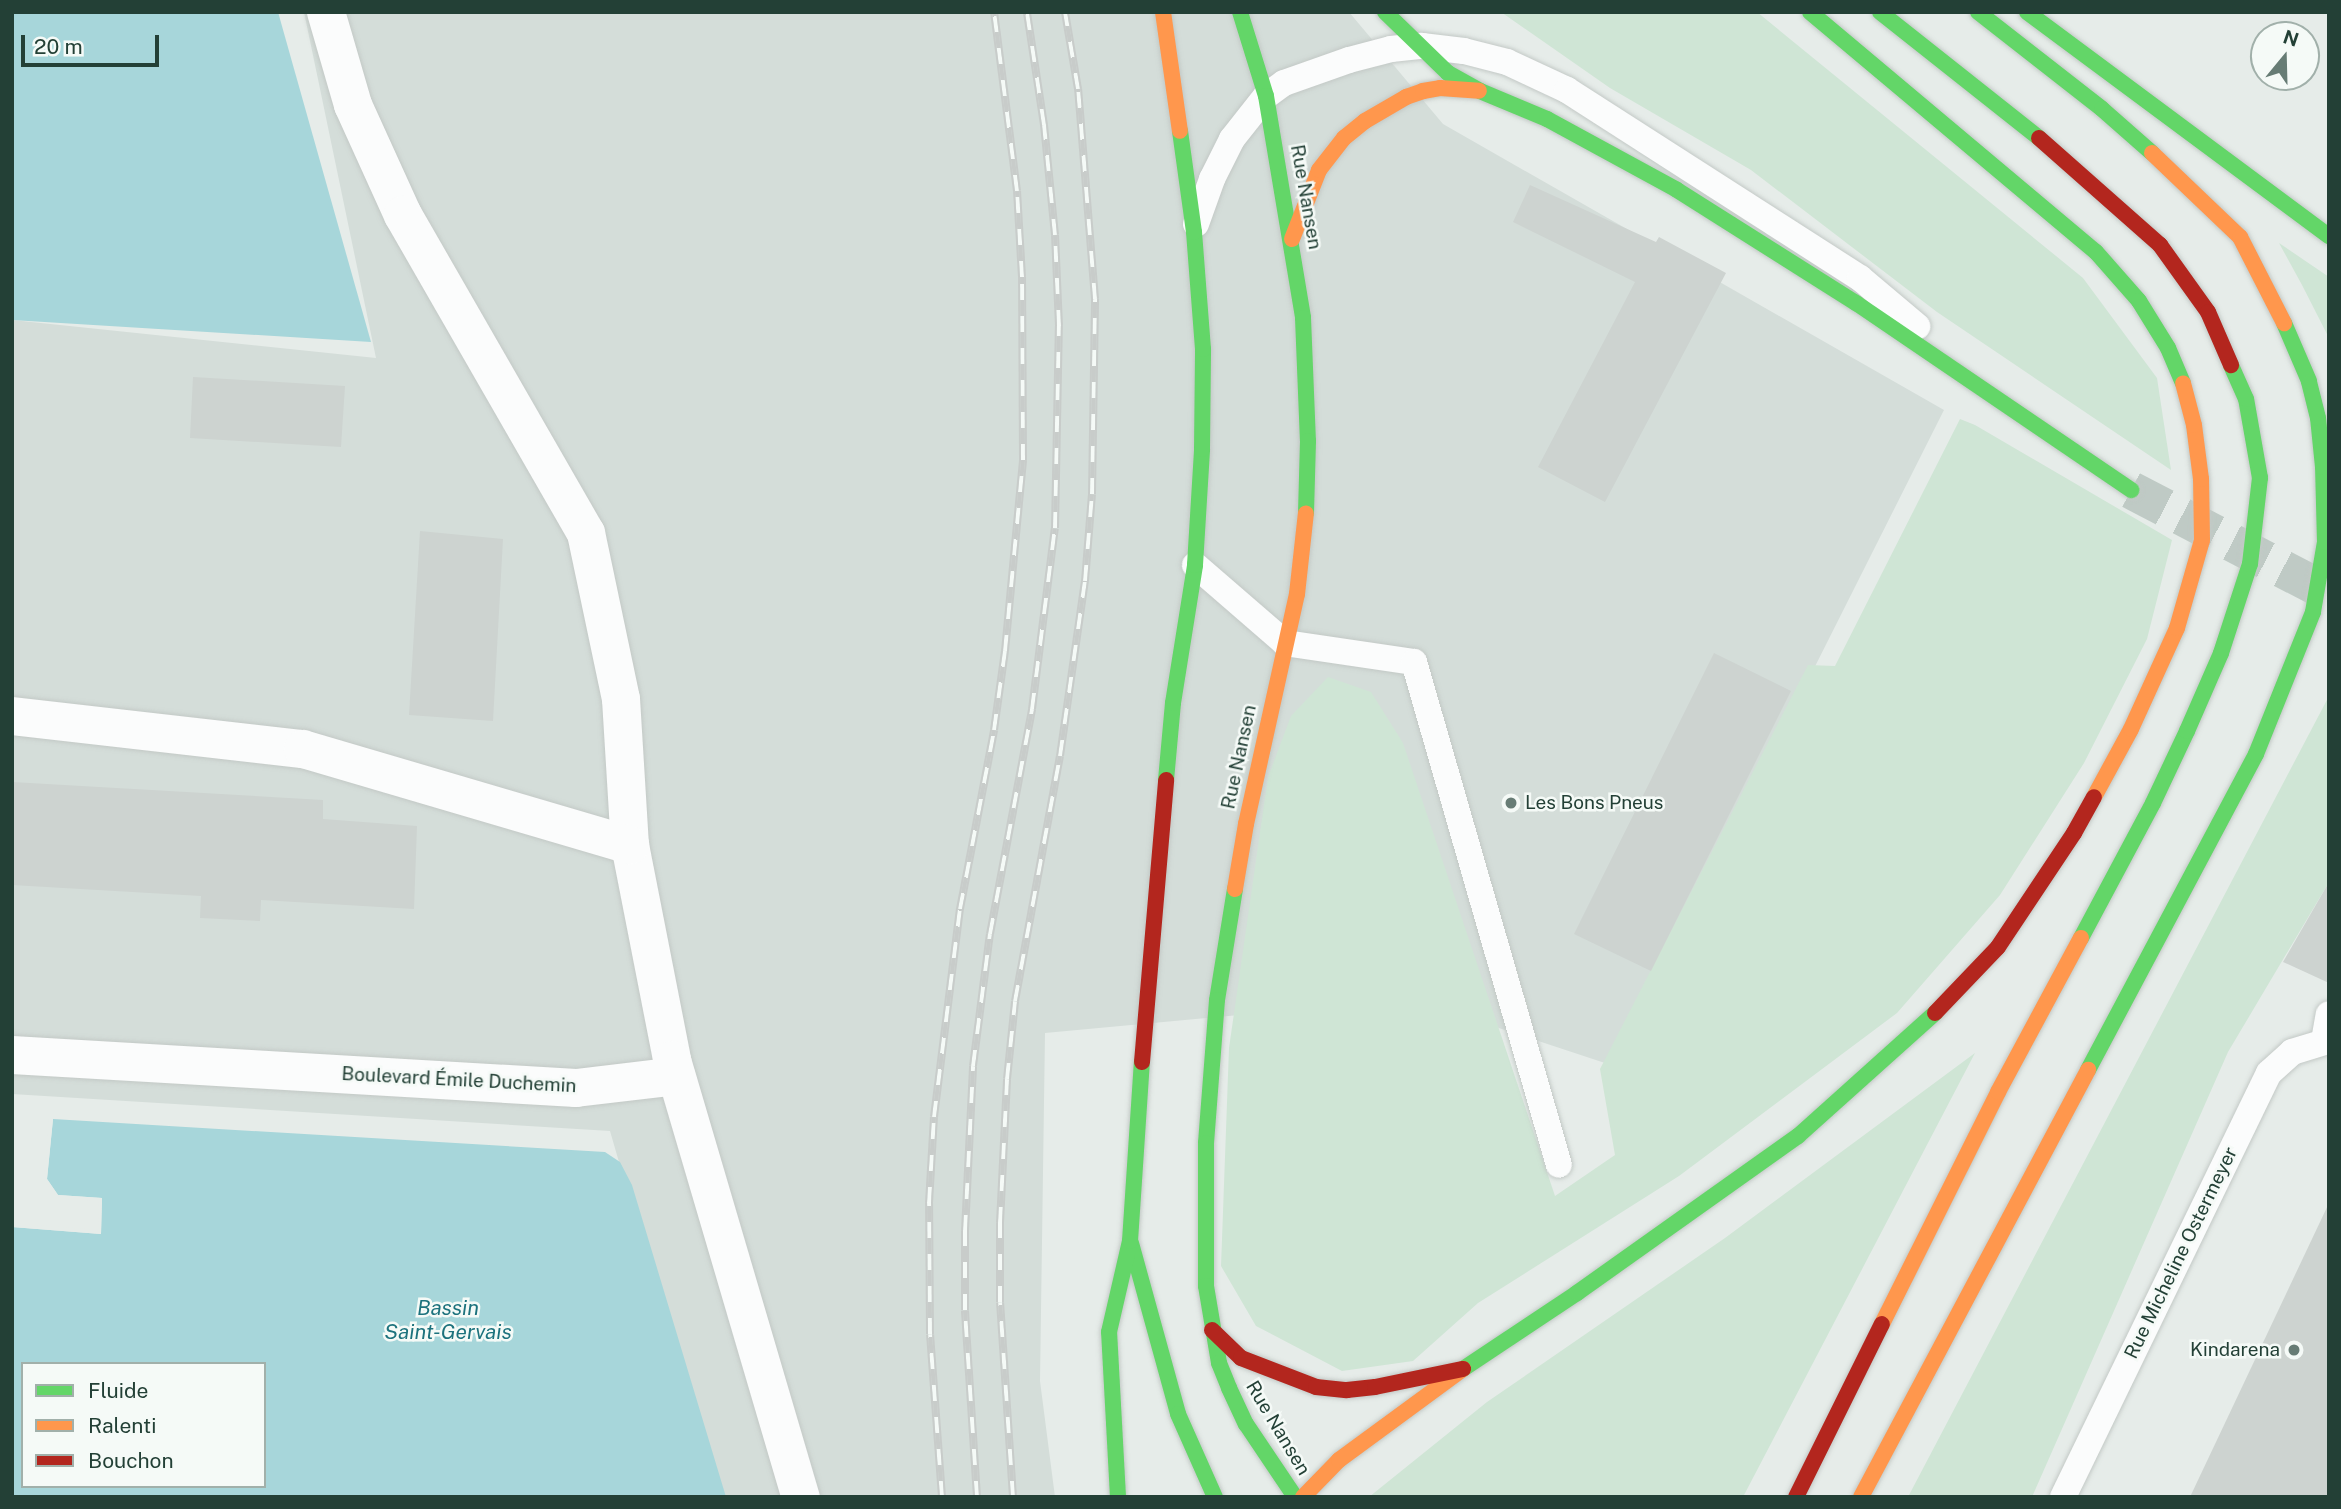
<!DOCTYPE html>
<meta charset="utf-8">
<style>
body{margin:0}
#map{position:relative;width:2341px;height:1509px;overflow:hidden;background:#e6ece9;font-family:"Public Sans",sans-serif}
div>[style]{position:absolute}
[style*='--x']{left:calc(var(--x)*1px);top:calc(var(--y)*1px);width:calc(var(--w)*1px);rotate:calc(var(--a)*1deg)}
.built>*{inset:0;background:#d4ddd9}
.green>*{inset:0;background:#cfe5d5}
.water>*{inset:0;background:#a7d6da}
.pier>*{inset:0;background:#e6ece9}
.building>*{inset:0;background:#cdd3d0}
.secondary-tunnel>*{height:38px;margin-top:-19px;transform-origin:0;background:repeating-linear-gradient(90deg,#bfcac5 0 38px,transparent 0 57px)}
.roads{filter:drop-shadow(0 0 2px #c3c9c6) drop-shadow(0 0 2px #c3c9c6)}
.lane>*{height:26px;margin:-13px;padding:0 13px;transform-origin:13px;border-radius:13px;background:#fbfcfc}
.street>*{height:38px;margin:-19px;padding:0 19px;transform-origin:19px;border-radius:19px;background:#fbfcfc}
.fast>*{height:16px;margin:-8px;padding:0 8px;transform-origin:8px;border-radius:8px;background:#63d668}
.slow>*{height:16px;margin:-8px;padding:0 8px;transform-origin:8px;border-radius:8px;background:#ff974d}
.jam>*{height:16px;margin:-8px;padding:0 8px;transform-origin:8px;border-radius:8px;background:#b3261e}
.rail>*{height:8px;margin-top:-4px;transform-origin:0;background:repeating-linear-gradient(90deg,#f5faf7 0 16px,#c8ccca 0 32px);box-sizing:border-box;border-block:2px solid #c8ccca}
.dots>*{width:19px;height:19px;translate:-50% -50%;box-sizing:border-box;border:4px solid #f5faf7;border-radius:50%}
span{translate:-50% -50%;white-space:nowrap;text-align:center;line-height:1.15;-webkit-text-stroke:5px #f5faf7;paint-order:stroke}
.street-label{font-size:19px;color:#234036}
.poi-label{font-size:19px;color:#234036}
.left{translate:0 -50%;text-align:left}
.right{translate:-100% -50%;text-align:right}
.water-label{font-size:21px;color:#1c727d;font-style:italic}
.frame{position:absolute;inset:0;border:14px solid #234036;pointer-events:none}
.legend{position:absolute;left:21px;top:1362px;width:245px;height:126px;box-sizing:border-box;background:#f5faf7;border:2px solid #a1b0aa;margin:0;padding:9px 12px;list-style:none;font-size:21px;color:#234036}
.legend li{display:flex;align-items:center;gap:14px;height:35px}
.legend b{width:35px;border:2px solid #a1b0aa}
.north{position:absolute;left:2250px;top:21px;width:70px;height:70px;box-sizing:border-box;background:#f5faf7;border:2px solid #a1b0aa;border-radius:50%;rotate:19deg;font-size:19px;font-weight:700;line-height:28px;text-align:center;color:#234036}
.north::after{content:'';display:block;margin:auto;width:24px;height:32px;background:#677c75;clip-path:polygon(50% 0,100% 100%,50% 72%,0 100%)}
.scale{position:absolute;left:21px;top:35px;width:138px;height:32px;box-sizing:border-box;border:4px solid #234036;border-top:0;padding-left:9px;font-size:21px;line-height:24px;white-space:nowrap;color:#234036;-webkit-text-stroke:5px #f5faf7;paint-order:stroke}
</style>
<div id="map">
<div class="built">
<i style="clip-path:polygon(304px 12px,1349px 12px,1443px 124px,1944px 410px,1614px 1066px,1411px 999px,1045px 1033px,1040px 1381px,1055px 1497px,716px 1497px,610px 1131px,12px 1094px,12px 320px,376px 358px)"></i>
</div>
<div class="green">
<i style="clip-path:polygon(1501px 12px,1757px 12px,2083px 278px,2157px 378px,2171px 470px,1937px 312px,1751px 170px,1610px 88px)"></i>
<i style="clip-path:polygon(2279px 243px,2329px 277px,2329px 338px,2302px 285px)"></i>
<i style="clip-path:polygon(1960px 419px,1975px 425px,2172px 540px,2147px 639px,2084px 763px,2000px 895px,1897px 1013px,1679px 1176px,1478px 1303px,1413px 1361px,1342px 1371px,1256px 1326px,1221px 1266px,1229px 1048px,1268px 777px,1291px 716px,1328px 677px,1371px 692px,1403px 743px,1555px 1196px,1615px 1155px,1600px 1069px,1808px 665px,1835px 666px)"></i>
<i style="clip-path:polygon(2329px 696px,2329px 882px,2228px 1052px,2032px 1497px,1908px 1497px)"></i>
<i style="clip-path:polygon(1975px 1053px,1743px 1497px,1369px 1497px,1487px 1402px,1725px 1238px)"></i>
</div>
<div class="water">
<i style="clip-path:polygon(12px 12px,278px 12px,371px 342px,12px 320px)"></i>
<i style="clip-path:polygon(evenodd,53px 1119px,605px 1152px,620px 1162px,632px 1185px,726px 1497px,12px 1497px,12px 1227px,101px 1234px,102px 1198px,58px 1195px,47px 1179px,53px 1119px,23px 1364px,264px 1364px,264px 1486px,23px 1486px,23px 1364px)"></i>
</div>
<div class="pier">
<i style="clip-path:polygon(16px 1115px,20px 1115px,17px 1174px,12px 1178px)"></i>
<i style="clip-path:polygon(49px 1119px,53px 1119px,47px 1179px,58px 1195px,102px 1198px,101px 1234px,12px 1227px,12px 1223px,98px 1230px,99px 1201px,57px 1199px,44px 1180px)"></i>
</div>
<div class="building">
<i style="clip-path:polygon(1530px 185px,1656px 242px,1659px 237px,1726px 273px,1605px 502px,1538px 467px,1635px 282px,1513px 222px)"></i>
<i style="clip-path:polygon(193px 377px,345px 386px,341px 447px,190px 438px)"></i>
<i style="clip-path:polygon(420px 531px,503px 539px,493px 721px,409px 715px)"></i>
<i style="clip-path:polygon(1714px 653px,1791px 691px,1651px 971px,1574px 934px)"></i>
<i style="clip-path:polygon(12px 782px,323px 800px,323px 819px,417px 826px,414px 909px,261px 900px,260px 921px,200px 918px,201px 896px,12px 885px)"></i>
<i style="clip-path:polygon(2329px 882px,2329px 983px,2283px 962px)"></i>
<i style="clip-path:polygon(2329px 1203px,2329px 1497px,2190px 1497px)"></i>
</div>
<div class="secondary-tunnel">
<i style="--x:2131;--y:490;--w:223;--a:27.5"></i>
</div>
<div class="roads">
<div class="lane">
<i style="--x:1196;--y:224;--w:48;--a:-70.4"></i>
<i style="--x:1212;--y:179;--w:45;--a:-63.4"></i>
<i style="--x:1232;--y:139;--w:55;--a:-51.7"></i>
<i style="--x:1266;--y:96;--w:22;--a:-36"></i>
<i style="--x:1284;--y:83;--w:69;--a:-19.5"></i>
<i style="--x:1349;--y:60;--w:43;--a:-14.7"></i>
<i style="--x:1391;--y:49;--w:31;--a:-6"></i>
<i style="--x:1422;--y:46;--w:42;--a:6.8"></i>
<i style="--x:1464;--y:51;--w:44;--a:14.3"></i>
<i style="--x:1507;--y:62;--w:66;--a:25"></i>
<i style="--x:1567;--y:90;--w:348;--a:32.7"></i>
<i style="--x:1860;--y:278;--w:75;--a:40.1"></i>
<i style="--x:1195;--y:565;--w:119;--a:40.9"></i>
<i style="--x:1285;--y:643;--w:130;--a:8.4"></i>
<i style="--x:1414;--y:662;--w:523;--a:73.92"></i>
<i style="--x:2324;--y:1041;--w:27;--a:-80"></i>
<i style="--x:2063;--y:1497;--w:471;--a:-64.1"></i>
<i style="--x:2269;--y:1073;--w:31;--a:-42"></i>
<i style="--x:2292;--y:1052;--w:39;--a:-17"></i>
</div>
<div class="street">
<i style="--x:326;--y:12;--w:97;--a:73.8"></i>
<i style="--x:353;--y:105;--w:121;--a:65.6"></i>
<i style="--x:403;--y:215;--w:367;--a:60.1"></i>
<i style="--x:586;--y:533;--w:170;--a:78.1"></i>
<i style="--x:621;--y:699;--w:146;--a:86.5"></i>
<i style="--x:630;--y:845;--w:219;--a:78.9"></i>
<i style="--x:672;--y:1060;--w:456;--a:73.6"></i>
<i style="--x:12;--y:716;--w:293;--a:6.5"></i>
<i style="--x:303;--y:749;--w:341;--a:16.4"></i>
<i style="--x:12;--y:1055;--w:565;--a:3.35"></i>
<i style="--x:576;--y:1088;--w:101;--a:-6.8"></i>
</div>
<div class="fast">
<i style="--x:1240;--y:12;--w:88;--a:72.8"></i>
<i style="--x:1266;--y:96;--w:225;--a:80.5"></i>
<i style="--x:1303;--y:318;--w:123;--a:87.7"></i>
<i style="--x:1308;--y:441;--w:72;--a:91.6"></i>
<i style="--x:1385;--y:12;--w:88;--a:44.1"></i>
<i style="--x:1448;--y:73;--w:37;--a:29"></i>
<i style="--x:1480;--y:91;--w:73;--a:22.7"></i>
<i style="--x:1547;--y:119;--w:148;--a:28.6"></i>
<i style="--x:1677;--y:190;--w:212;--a:32.3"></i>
<i style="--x:1856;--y:303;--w:333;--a:34.2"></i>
<i style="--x:1810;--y:12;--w:373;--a:40"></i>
<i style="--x:2096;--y:252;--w:65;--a:48.7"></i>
<i style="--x:2139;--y:301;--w:55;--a:58.3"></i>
<i style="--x:2168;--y:348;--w:38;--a:67"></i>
<i style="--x:1880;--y:12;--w:203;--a:38.4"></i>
<i style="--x:1978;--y:12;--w:157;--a:38"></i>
<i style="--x:2102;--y:109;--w:67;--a:41.3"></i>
<i style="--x:2027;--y:12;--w:376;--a:36.6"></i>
<i style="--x:1166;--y:780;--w:77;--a:-84.8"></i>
<i style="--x:1173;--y:703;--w:140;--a:-80.9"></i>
<i style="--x:1195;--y:565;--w:116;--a:-86.5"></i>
<i style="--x:1202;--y:449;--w:100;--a:-89.4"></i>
<i style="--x:1203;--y:349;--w:117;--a:-94.4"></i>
<i style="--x:1194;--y:232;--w:102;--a:-97.9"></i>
<i style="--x:1235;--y:889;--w:112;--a:99.2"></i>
<i style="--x:1217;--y:1000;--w:143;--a:94.4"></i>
<i style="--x:1206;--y:1143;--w:143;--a:90"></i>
<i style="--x:1206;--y:1286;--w:78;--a:80.4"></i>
<i style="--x:1219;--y:1363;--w:27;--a:68"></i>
<i style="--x:1229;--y:1388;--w:40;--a:65"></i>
<i style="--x:1246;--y:1424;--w:88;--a:56.1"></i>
<i style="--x:2081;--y:938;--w:153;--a:-61.9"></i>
<i style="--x:2153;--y:803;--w:80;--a:-64.7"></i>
<i style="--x:2187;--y:731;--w:85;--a:-66.4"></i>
<i style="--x:2221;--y:653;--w:94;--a:-72"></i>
<i style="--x:2250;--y:564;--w:87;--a:-83.4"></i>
<i style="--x:2260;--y:478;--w:80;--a:-100"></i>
<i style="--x:2246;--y:399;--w:37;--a:-114"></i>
<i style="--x:2088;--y:1070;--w:358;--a:-62"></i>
<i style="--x:2256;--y:754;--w:153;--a:-68.1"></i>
<i style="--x:2313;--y:612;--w:71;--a:-80.3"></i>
<i style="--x:2325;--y:542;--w:75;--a:-91.5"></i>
<i style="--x:2323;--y:467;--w:49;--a:-95.8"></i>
<i style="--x:2318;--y:418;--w:38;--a:-104"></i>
<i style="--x:2309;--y:381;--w:63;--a:-113.3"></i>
<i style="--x:1131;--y:1243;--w:177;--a:74.6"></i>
<i style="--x:1178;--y:1414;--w:91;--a:66"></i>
<i style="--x:1463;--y:1369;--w:137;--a:-33.7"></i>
<i style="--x:1577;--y:1293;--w:271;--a:-35.4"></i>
<i style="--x:1798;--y:1136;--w:184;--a:-41.9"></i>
<i style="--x:1118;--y:1497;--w:165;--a:-93.1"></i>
<i style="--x:1109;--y:1332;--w:93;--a:-77"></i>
<i style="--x:1130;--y:1241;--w:179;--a:-86.2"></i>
</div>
<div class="slow">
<i style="--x:1163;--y:12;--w:120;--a:81.9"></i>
<i style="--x:2152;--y:153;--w:122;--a:43.7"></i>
<i style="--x:2240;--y:237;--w:97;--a:62.9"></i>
<i style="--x:1292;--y:239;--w:74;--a:-68.6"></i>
<i style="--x:1319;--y:170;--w:41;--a:-52"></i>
<i style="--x:1344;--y:138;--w:27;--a:-39"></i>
<i style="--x:1365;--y:121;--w:48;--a:-30.3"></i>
<i style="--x:1406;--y:97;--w:18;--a:-19"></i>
<i style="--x:1423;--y:91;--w:17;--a:-10"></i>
<i style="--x:1440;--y:88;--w:39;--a:4"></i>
<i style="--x:2094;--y:797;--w:77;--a:-61.4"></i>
<i style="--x:2131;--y:729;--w:111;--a:-65.5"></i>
<i style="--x:2177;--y:628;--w:91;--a:-74.1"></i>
<i style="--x:2202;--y:540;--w:61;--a:-90.9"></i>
<i style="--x:2201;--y:479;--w:54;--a:-97.4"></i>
<i style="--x:2194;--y:425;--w:43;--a:-104.7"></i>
<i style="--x:1235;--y:889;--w:66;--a:-80.4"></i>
<i style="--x:1246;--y:824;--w:236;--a:-77.5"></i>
<i style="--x:1297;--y:594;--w:81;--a:-83.7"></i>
<i style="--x:1882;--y:1324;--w:259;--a:-63.4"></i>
<i style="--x:1998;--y:1092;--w:175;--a:-61.7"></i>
<i style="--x:1303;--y:1497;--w:52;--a:-45.8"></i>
<i style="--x:1339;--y:1460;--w:154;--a:-36.3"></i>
<i style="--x:1861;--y:1497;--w:484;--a:-62"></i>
</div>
<div class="jam">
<i style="--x:2039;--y:138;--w:162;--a:41.5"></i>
<i style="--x:2160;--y:245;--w:82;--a:54.4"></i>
<i style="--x:2208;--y:312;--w:58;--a:66.5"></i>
<i style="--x:1935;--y:1013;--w:91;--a:-46.3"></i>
<i style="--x:1998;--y:947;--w:137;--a:-56.3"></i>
<i style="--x:2074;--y:833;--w:41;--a:-60.9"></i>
<i style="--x:1142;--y:1062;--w:283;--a:-85.1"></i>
<i style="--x:1212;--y:1330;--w:40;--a:44"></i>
<i style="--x:1241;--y:1358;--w:80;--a:21.1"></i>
<i style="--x:1316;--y:1387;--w:31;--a:6"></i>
<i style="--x:1347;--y:1390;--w:28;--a:-6"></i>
<i style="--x:1375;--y:1387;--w:90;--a:-11.6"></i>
<i style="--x:1796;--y:1497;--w:193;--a:-63.6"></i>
</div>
</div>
<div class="rail">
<i style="--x:942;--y:1497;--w:163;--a:-94.2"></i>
<i style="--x:930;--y:1334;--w:131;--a:-90.4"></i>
<i style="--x:929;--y:1203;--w:86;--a:-86.7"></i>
<i style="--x:934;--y:1117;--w:210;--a:-82.9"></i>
<i style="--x:960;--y:909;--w:182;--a:-79.2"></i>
<i style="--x:994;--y:730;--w:80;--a:-82.1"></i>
<i style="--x:1005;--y:651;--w:192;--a:-84.6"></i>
<i style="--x:1023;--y:460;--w:183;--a:-90.3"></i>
<i style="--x:1022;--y:277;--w:86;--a:-93.3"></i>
<i style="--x:1017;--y:191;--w:180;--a:-97.3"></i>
<i style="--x:977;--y:1497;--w:187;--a:-93.7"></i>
<i style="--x:965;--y:1310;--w:79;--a:-90"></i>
<i style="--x:965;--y:1231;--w:165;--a:-87.2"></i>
<i style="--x:973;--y:1066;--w:133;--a:-82.7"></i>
<i style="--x:990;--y:934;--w:229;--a:-79.4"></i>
<i style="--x:1032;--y:709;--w:182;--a:-82.8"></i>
<i style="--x:1055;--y:528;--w:202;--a:-88.9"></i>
<i style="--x:1059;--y:326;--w:91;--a:-92.5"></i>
<i style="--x:1055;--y:235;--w:111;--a:-95.7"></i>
<i style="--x:1044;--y:125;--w:114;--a:-98.6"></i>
<i style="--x:1013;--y:1497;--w:195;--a:-93.8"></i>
<i style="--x:1000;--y:1302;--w:79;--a:-90"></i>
<i style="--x:1000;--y:1223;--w:144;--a:-87.2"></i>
<i style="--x:1007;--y:1079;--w:78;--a:-84.1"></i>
<i style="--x:1015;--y:1001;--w:249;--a:-79.6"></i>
<i style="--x:1060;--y:756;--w:177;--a:-81.9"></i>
<i style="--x:1085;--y:581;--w:87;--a:-85.4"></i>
<i style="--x:1092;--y:494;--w:195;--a:-89.1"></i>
<i style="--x:1095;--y:299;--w:211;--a:-94.6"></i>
<i style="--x:1078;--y:89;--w:78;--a:-99.6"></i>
</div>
<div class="dots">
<i style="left:1511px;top:803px;background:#677c75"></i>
<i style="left:2294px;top:1350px;background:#677c75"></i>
</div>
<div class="street-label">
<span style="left:1306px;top:197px;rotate:80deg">Rue Nansen</span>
<span style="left:1239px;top:757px;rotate:-78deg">Rue Nansen</span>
<span style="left:459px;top:1080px;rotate:3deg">Boulevard Émile Duchemin</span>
<span style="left:2181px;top:1253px;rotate:-64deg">Rue Micheline Ostermeyer</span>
<span style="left:1278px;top:1428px;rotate:59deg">Rue Nansen</span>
</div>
<div class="poi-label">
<span class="left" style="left:1525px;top:803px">Les Bons Pneus</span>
<span class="right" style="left:2280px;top:1350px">Kindarena</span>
</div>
<div class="water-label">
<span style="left:448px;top:1320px">Bassin<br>Saint-Gervais</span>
</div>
<div class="frame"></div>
<ul class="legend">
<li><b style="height:9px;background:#63d668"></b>Fluide</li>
<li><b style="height:9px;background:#ff974d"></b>Ralenti</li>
<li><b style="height:9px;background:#b3261e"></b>Bouchon</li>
</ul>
<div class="north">N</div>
<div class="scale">20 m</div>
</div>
